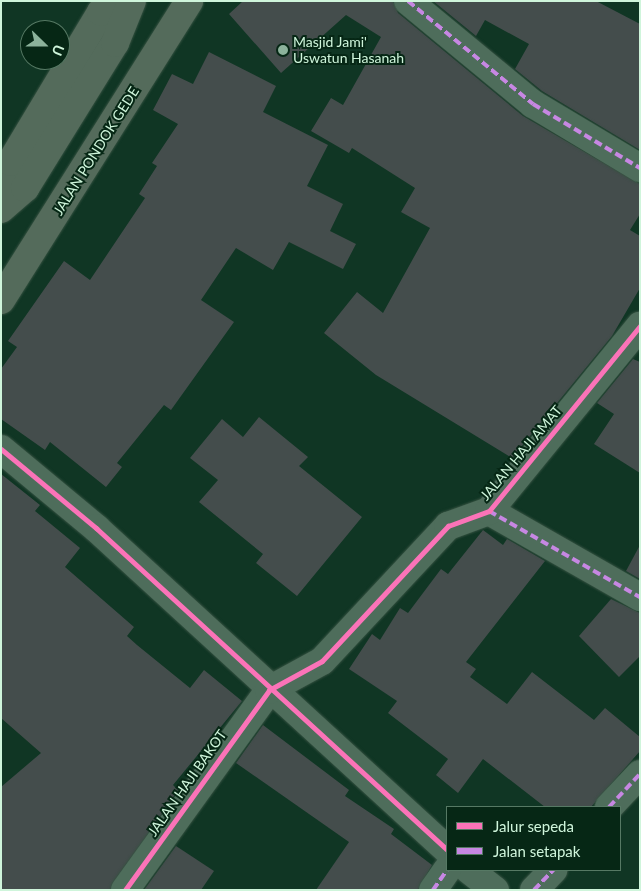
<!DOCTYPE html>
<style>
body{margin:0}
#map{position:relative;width:641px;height:891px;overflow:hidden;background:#103624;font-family:Lato,sans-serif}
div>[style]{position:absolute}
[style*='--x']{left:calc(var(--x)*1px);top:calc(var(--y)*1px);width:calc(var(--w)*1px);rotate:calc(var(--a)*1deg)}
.building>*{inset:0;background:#444d4c}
.roads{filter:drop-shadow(0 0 1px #355141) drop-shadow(0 0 1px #355141)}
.minor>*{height:28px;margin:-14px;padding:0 14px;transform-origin:14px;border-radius:14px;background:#4e6d5b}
.major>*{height:28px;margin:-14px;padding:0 14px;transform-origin:14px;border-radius:14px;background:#546b5b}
.quiet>*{height:4px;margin-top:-2px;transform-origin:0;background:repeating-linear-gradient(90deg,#c787e3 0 8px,transparent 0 12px)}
.cycleway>*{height:5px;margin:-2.5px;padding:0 2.5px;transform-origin:2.5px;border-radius:2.5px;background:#fb73b8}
.dots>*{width:14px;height:14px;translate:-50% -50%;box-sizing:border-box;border:2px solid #062715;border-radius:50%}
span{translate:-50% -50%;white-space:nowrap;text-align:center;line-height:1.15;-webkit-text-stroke:4px #062715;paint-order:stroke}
.poi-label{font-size:14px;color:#cff5db}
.left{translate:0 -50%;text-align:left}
.street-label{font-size:14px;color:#cff5db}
.frame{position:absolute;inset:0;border:2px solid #cff5db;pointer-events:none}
.legend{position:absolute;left:446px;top:806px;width:175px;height:65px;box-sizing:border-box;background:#062715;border:1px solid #567964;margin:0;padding:6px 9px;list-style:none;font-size:15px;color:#cff5db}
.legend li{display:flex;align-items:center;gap:10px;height:25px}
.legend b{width:25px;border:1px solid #567964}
.north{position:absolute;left:20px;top:20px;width:50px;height:50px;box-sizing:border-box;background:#062715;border:1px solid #567964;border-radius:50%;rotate:112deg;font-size:14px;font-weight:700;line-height:20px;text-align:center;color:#cff5db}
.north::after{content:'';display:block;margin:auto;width:18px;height:22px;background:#8cb29b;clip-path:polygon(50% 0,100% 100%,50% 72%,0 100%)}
</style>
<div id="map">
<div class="building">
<i style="clip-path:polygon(243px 1px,393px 1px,398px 13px,523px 116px,640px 184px,640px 214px,630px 230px,640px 236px,640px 288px,612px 336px,512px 458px,376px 375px,324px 333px,357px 292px,383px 313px,430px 228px,401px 212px,415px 188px,352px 148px,349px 153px,311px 131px,331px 98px,343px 105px,381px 37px,346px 15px,281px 73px,229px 14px)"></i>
<i style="clip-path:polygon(433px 1px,596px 1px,640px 24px,640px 150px,542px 91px,515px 69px,529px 44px,485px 20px,476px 36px)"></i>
<i style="clip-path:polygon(209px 52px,276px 86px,263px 112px,328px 145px,307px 186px,343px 204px,330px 231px,356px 244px,343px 269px,289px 242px,273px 270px,236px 248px,201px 300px,234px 322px,171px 410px,164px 405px,117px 463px,122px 467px,106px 487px,50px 442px,45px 450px,1px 419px,1px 369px,17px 347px,8px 341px,64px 261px,90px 280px,145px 198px,139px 194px,157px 166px,152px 163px,178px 124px,153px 110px,172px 74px,193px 84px)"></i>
<i style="clip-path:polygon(633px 359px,640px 362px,640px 473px,594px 444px,614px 414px,597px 403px)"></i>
<i style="clip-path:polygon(259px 417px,308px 457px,299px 466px,362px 517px,297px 596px,256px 563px,263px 554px,199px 502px,218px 480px,190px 458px,222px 419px,243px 437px)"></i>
<i style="clip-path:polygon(1px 474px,40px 505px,35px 511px,80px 548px,65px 567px,134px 627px,127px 636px,137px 645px,190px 688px,204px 670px,242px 701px,173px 785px,178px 790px,110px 890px,1px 890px,1px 787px,41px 753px,1px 718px)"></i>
<i style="clip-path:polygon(483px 530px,503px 545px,507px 539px,545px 561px,466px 662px,476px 669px,470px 677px,507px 704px,532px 672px,594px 720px,605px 708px,640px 737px,640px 751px,591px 807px,545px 807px,483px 759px,458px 793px,436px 775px,448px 759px,388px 713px,397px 701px,349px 669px,372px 634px,380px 640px,400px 608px,408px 613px,441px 569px,448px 574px)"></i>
<i style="clip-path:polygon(640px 545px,640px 579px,626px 571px)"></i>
<i style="clip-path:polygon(611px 599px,640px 613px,640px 656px,619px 677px,579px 636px)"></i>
<i style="clip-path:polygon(263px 725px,349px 790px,345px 796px,394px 829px,391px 834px,432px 865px,418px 890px,316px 890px,349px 842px,236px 763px)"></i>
<i style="clip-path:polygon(176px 846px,214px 871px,201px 890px,144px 890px)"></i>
</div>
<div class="roads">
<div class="minor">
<i style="--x:408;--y:1;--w:162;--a:39.5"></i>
<i style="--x:533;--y:104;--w:125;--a:30.9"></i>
<i style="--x:1;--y:449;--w:124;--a:39.7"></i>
<i style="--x:96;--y:528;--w:476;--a:42.5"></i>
<i style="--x:489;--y:511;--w:174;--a:29.7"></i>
<i style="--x:609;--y:807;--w:45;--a:-46.8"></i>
<i style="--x:469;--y:870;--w:33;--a:38"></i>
<i style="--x:125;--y:890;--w:246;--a:-54.2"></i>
<i style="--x:269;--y:690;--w:60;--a:-28.7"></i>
<i style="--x:322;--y:661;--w:185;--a:-47"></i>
<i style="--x:448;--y:526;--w:44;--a:-20.1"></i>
<i style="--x:489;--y:511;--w:239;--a:-50.8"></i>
<i style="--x:433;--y:890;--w:24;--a:-55"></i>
<i style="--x:534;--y:890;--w:28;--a:-46"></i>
</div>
<div class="major">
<i style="--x:1;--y:197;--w:36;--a:-74"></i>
<i style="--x:11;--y:162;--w:175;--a:-59"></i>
<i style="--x:101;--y:12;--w:16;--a:-43"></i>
<i style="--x:1;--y:209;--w:32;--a:-41"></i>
<i style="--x:25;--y:188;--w:171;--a:-58.2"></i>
<i style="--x:115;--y:43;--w:45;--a:-68"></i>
<i style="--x:1;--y:300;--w:353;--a:-57.8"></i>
</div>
</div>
<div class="quiet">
<i style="--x:408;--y:1;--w:162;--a:39.5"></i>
<i style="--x:533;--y:104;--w:125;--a:30.9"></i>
<i style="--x:489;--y:511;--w:174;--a:29.7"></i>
<i style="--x:609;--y:807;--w:45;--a:-46.8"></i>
<i style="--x:433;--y:890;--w:24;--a:-55"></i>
<i style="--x:534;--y:890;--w:28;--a:-46"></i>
</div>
<div class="cycleway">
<i style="--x:1;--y:449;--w:124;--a:39.7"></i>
<i style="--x:96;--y:528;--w:476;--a:42.5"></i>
<i style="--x:125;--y:890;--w:246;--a:-54.2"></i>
<i style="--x:269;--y:690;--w:60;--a:-28.7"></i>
<i style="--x:322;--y:661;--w:185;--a:-47"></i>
<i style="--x:448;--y:526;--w:44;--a:-20.1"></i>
<i style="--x:489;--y:511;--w:239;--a:-50.8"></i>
</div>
<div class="dots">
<i style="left:283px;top:50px;background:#8cb29b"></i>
</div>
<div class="poi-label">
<span class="left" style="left:293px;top:50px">Masjid Jami'<br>Uswatun Hasanah</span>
</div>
<div class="street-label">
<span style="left:96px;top:151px;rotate:-58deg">JALAN PONDOK GEDE</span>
<span style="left:521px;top:453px;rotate:-50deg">JALAN HAJI AMAT</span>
<span style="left:187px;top:783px;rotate:-55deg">JALAN HAJI BAKOT</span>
</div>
<div class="frame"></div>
<ul class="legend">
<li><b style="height:6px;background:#fb73b8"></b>Jalur sepeda</li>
<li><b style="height:6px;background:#c787e3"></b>Jalan setapak</li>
</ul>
<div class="north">U</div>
</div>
